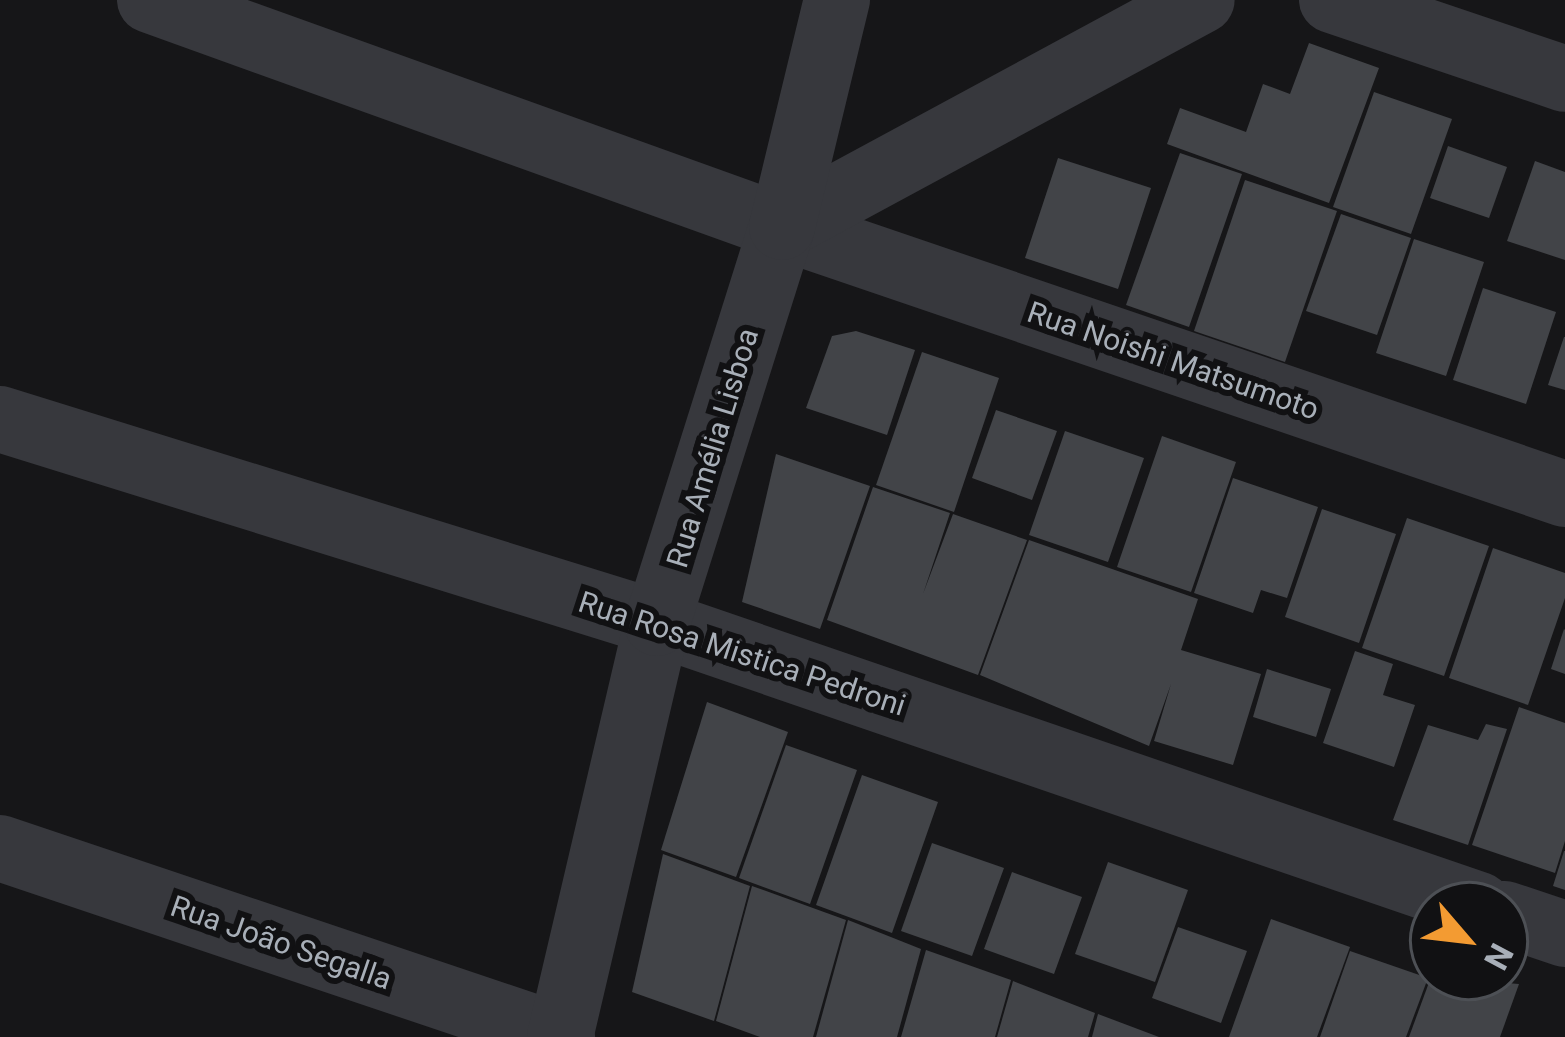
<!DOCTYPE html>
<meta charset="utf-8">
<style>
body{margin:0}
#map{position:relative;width:1565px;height:1037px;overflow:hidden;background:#161618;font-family:Roboto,sans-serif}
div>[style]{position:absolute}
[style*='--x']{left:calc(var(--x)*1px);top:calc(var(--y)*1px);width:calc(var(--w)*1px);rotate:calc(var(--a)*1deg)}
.building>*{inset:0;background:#424448}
.minor>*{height:66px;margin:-33px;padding:0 33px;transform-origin:33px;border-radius:33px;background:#37383d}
span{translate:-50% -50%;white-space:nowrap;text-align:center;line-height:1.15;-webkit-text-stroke:12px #111113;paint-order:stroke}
.street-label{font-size:30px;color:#a8afb8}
.north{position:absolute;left:1409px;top:881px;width:120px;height:120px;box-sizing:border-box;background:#111113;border:3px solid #4d5055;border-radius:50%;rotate:118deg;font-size:33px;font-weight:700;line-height:48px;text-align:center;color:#a8afb8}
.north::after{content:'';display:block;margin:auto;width:42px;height:54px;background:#f39b32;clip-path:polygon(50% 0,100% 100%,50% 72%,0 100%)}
</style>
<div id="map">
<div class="building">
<i style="clip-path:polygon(1309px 43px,1379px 68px,1329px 203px,1167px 144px,1180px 108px,1246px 132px,1263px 84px,1290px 94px)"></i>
<i style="clip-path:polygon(1374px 92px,1452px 119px,1411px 234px,1333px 207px)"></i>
<i style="clip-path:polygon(1448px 146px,1507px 167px,1489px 218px,1430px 198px)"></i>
<i style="clip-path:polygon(1180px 153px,1242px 174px,1189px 327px,1126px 305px)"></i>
<i style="clip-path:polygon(1058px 158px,1151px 188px,1118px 289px,1025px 258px)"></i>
<i style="clip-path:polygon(1535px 161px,1565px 172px,1565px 260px,1507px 241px)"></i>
<i style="clip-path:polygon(1245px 180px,1337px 211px,1285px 362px,1194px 331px)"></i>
<i style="clip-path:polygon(1341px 214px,1411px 238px,1377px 335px,1306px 311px)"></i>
<i style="clip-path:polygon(1414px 239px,1484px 262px,1446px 376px,1376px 353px)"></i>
<i style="clip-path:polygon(1483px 288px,1556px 312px,1526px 404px,1453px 380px)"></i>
<i style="clip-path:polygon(856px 331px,915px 350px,887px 435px,806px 408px,832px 336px)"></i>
<i style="clip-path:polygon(1564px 337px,1565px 337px,1565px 390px,1548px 385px)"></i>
<i style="clip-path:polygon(922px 352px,999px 378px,954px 512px,876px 485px)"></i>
<i style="clip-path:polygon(996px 410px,1057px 431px,1032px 500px,972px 478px)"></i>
<i style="clip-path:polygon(1065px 431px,1144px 458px,1108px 562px,1029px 535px)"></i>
<i style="clip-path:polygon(1162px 436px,1236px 462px,1191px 592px,1117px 567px)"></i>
<i style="clip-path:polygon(776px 454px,870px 486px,820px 629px,742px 602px)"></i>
<i style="clip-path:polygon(1233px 478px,1318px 507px,1287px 598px,1261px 590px,1253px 613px,1194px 593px)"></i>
<i style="clip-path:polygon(873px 487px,950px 513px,923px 594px,953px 514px,1027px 540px,978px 675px,827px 620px)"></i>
<i style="clip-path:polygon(1322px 509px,1396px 534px,1359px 643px,1285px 617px)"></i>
<i style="clip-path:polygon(1407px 518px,1489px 546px,1444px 676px,1362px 648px)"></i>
<i style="clip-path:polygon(1029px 540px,1198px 599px,1181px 650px,1261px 674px,1233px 765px,1154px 741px,1171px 684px,1149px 746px,980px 675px)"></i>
<i style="clip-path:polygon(1493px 548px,1565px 573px,1565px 598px,1528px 705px,1449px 678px)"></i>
<i style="clip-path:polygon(1564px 629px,1565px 630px,1565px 674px,1551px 669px)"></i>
<i style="clip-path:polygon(1355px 651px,1393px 664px,1383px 695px,1415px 705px,1394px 767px,1323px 743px)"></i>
<i style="clip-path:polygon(1267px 669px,1331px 689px,1316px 737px,1253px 717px)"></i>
<i style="clip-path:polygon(707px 702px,788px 732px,736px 877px,661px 850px)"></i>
<i style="clip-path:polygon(1519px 707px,1565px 723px,1565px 841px,1555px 873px,1472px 845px)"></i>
<i style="clip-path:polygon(1486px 724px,1507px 729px,1468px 845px,1393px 820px,1428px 725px,1478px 740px)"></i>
<i style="clip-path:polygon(786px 745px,857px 770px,810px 904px,739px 878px)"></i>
<i style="clip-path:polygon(862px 775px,938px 802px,892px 933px,816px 905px)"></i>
<i style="clip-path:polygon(932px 843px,1004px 868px,972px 956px,901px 931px)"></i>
<i style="clip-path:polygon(1564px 851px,1565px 851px,1565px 890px,1553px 886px)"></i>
<i style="clip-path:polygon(663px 854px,750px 886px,714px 1021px,632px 992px)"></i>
<i style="clip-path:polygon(1108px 862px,1188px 890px,1155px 982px,1075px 954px)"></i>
<i style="clip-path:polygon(1012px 872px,1082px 897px,1054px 974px,984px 949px)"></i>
<i style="clip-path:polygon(752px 886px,846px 920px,813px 1037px,760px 1037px,716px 1021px)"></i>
<i style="clip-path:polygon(1271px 919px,1350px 947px,1317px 1037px,1229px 1037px)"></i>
<i style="clip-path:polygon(848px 920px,921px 949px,897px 1037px,816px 1037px)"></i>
<i style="clip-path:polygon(1178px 927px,1247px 951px,1221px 1023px,1152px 998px)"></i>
<i style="clip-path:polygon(926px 950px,1011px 980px,995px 1037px,901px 1037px)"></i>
<i style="clip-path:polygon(1350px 951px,1428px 978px,1406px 1037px,1320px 1037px)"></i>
<i style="clip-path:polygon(1431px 977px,1519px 984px,1500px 1037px,1409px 1037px)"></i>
<i style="clip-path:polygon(1013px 981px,1095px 1013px,1088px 1037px,997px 1037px)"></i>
<i style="clip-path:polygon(1098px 1014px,1159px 1037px,1092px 1037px)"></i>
</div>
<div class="minor">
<i style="--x:150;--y:0;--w:672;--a:19.76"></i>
<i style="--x:782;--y:227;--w:827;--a:18.83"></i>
<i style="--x:1332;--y:0;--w:246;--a:18.7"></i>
<i style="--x:782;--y:227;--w:477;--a:-28.4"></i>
<i style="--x:0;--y:419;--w:688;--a:17.25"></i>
<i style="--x:657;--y:623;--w:869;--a:18.94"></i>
<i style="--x:0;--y:848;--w:593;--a:18.59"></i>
<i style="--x:1505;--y:914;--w:63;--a:18.4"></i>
<i style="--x:560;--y:1037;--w:425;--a:-76.8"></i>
<i style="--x:657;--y:623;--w:415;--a:-72.5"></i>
<i style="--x:782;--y:227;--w:234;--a:-76.4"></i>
</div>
<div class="street-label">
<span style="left:1173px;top:361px;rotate:19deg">Rua Noishi Matsumoto</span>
<span style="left:713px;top:448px;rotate:-73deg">Rua Amélia Lisboa</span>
<span style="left:742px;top:654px;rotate:18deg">Rua Rosa Mistica Pedroni</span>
<span style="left:281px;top:943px;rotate:19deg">Rua João Segalla</span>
</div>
<div class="north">N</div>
</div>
